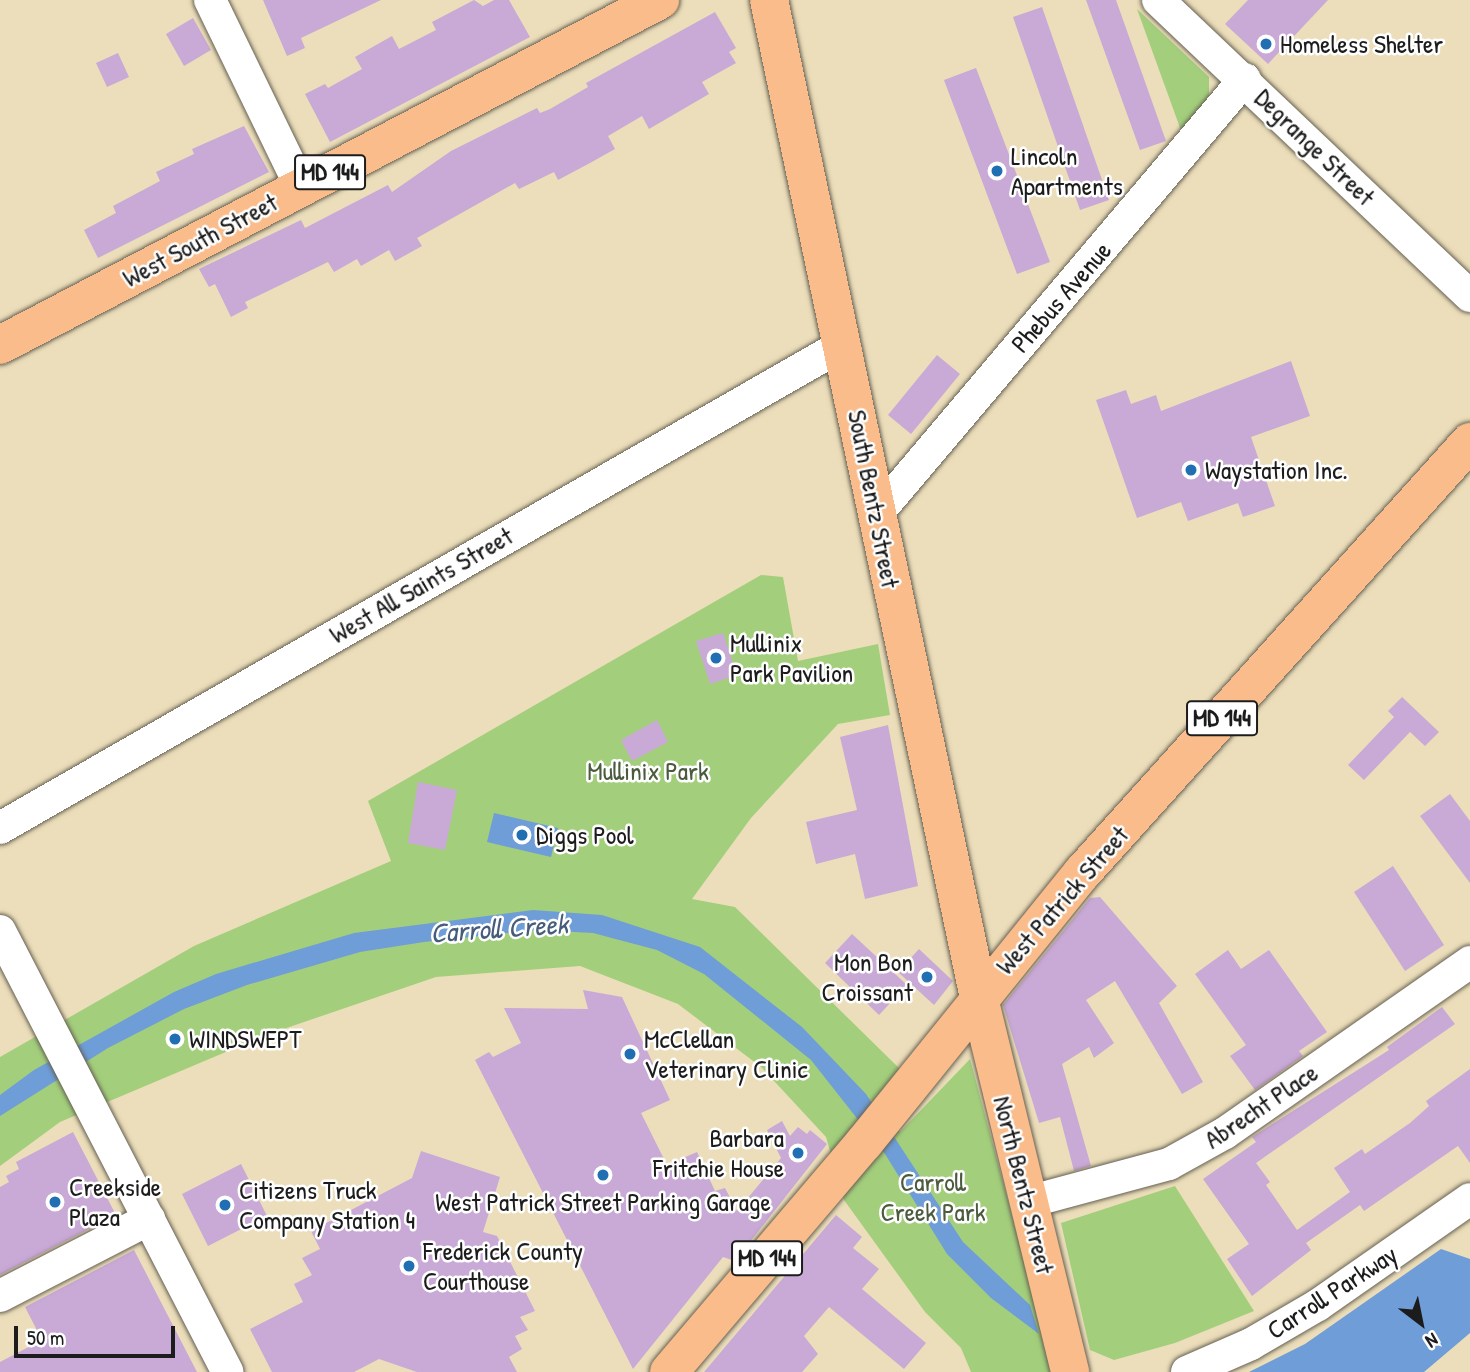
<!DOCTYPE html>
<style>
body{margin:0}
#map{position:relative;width:1470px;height:1372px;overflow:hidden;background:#ecdeba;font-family:"Patrick Hand",sans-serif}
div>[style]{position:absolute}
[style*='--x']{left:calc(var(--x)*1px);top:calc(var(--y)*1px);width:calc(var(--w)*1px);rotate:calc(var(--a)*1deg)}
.green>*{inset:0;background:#a3cf7c}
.water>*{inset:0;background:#6e9dd7}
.building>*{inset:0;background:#c9a9d6}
.roads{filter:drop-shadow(0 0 2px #656053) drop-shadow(0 0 2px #656053)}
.minor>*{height:32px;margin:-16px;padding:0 16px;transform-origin:16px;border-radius:16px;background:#fff}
.major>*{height:38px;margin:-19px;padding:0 19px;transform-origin:19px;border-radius:19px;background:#f9bc8a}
.dots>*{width:19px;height:19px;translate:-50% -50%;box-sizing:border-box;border:4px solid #fff;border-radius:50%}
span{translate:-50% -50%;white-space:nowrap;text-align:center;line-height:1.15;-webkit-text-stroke:5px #fff;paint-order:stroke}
.shield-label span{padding:2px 5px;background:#fff;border:2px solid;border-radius:5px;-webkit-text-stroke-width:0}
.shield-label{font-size:24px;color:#1c1c1c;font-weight:700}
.poi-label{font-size:26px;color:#1c1c1c}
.left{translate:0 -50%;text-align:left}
.right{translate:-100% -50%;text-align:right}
.street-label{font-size:26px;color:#1c1c1c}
.park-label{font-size:26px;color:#4b5b3e}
.water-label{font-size:28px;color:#455c7a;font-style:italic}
.north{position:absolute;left:1386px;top:1288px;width:70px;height:70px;-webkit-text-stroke:5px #fff;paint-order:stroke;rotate:148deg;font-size:19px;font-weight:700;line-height:28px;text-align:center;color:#1c1c1c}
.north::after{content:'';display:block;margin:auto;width:24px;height:32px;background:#1c1c1c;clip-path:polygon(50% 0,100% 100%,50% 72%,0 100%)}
.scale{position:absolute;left:14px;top:1326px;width:161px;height:32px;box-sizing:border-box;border:4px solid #1c1c1c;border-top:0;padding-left:9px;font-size:21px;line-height:24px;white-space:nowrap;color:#1c1c1c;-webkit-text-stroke:5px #fff;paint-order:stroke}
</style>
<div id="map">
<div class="green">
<i style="clip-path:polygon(1137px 9px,1209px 77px,1209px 108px,1183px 136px)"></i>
<i style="clip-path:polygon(761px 575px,783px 577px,798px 661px,878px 644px,890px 715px,838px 724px,751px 818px,692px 899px,735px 907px,902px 1071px,875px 1108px,900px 1132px,970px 1059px,1054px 1372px,971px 1372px,961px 1348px,925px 1312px,844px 1200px,826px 1137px,761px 1067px,678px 1004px,580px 966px,436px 977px,266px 1035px,60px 1122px,0 1166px,0 1057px,194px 946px,391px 861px,368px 801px)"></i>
<i style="clip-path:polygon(1175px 1186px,1254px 1311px,1175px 1343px,1114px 1360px,1090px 1350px,1061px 1223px)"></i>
</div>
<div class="water">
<i style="clip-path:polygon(494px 813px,558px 828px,551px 857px,487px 842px)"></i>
<i style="clip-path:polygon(533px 910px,602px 915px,700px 947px,802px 1027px,866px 1094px,963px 1242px,1030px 1305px,1039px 1334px,991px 1298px,947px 1254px,885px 1154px,811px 1060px,704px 974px,657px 950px,593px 933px,537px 930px,424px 942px,360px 952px,247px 985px,184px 1009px,108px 1048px,0 1116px,0 1095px,34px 1070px,174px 992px,216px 974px,354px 933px)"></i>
<i style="clip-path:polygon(1441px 1249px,1470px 1259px,1470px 1333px,1424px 1372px,1249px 1372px,1305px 1344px)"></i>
</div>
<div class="building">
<i style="clip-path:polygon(263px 0,381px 0,301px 38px,305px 48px,287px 56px)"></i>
<i style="clip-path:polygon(474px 0,483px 6px,494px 0,509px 0,530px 37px,330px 142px,305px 94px,325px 84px,328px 88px,362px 69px,355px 57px,392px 36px,399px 49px,436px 30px,432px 22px)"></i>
<i style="clip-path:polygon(1086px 0,1116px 0,1166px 141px,1140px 150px)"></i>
<i style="clip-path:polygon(1248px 0,1328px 0,1268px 64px,1225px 24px)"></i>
<i style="clip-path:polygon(1042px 7px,1109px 200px,1080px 210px,1013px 17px)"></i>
<i style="clip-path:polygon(715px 12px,736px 48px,729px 52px,736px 63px,702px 82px,709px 94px,649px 129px,642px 116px,608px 136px,615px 149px,590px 163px,558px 180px,554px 172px,519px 189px,515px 183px,417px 238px,422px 246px,395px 261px,389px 250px,361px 266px,357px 259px,334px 272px,328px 262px,245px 302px,248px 308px,231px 317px,215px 284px,209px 287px,199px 269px,301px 220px,305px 228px,388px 185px,392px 192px,451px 151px,537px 108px,540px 113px,550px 109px,588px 87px,586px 83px)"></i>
<i style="clip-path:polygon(193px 18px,211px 50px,184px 66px,166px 34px)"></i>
<i style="clip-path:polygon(118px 53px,129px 77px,107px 87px,96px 63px)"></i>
<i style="clip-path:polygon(976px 68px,1050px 262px,1017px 274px,944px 80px)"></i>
<i style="clip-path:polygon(244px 126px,269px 172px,98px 258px,84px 230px,116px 213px,113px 206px,160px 181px,156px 172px,194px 154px,192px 149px)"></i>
<i style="clip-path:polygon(937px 355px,960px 374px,911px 434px,888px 415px)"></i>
<i style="clip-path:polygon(1291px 361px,1310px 416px,1251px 437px,1275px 506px,1243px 517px,1238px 503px,1188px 521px,1181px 502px,1137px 518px,1096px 400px,1126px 390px,1131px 404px,1156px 395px,1161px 411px)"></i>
<i style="clip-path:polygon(723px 633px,737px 675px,710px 684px,696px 641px)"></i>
<i style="clip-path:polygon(1402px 697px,1439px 732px,1425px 746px,1410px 732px,1364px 780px,1348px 765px,1394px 717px,1388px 711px)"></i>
<i style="clip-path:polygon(657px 720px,668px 742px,632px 761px,621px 740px)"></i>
<i style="clip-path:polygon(888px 725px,918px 886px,865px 899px,855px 854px,816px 864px,806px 822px,857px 810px,840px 737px)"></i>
<i style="clip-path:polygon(418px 782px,457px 790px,445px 850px,408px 843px)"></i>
<i style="clip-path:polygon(1450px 794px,1470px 821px,1470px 883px,1420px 816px)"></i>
<i style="clip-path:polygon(1393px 866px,1444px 945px,1405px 971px,1354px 892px)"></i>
<i style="clip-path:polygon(1100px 897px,1177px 986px,1159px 1003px,1203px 1082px,1182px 1094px,1115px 981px,1086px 1000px,1114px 1043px,1094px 1058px,1089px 1047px,1062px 1064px,1091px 1166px,1074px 1171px,1060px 1117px,1039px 1123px,1003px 1005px,1090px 898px)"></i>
<i style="clip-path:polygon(852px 934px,907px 985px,879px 1015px,825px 963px)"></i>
<i style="clip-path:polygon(919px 949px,953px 981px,934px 1005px,898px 972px)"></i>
<i style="clip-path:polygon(1228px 950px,1241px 969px,1269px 950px,1327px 1032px,1299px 1051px,1303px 1056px,1255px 1090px,1230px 1056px,1246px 1045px,1195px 974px)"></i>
<i style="clip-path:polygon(583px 990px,622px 997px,670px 1100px,641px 1113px,667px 1165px,697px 1152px,715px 1191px,725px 1188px,737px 1211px,781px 1158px,767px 1130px,782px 1121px,790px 1136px,798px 1127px,807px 1134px,810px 1130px,827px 1144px,735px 1261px,723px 1257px,633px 1369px,475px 1060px,489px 1052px,493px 1057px,521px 1043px,504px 1008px,588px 1009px)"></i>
<i style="clip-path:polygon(1442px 1007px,1455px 1024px,1256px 1163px,1270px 1182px,1266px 1185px,1297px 1230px,1350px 1192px,1334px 1168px,1362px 1149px,1365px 1154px,1410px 1123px,1429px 1106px,1426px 1101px,1470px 1069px,1470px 1163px,1458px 1146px,1364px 1211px,1360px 1205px,1306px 1243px,1311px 1250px,1252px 1296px,1227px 1259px,1249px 1244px,1203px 1179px,1256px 1142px,1252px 1137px,1389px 1050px,1387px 1047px)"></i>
<i style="clip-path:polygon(73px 1132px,116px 1215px,0 1275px,0 1187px,9px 1182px,6px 1176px,19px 1169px,16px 1162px)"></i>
<i style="clip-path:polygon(421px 1151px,500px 1177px,483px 1232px,497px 1236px,535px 1311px,520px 1317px,528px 1330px,515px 1336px,522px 1349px,509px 1357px,517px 1372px,417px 1372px,379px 1359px,354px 1372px,272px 1372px,250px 1329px,303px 1302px,294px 1284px,312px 1275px,302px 1258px,320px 1249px,311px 1231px,412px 1178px)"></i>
<i style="clip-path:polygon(241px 1164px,267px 1216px,208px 1246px,182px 1194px)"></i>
<i style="clip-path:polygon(836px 1215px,862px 1237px,853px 1248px,879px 1269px,862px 1289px,926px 1343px,904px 1369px,829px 1307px,804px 1336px,818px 1354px,802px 1372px,704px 1372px)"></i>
<i style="clip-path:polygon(134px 1250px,197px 1372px,0 1372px,0 1362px,42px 1340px,25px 1307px)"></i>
</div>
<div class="roads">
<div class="minor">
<i style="--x:210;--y:0;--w:208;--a:64.1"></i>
<i style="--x:1158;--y:0;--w:430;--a:43.5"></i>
<i style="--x:876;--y:515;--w:571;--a:-49.76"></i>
<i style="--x:0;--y:828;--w:973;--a:-29.83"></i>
<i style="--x:0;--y:931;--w:496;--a:62.7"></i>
<i style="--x:1028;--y:1202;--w:146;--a:-15.1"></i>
<i style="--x:1169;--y:1164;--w:64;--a:-29"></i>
<i style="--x:1225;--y:1133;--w:299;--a:-34.9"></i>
<i style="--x:0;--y:1296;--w:168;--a:-27.3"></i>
<i style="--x:1187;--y:1372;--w:70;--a:-23.6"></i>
<i style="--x:1251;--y:1344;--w:78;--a:-30.2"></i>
<i style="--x:1318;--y:1305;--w:185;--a:-34.9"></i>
</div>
<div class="major">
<i style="--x:769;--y:0;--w:1020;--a:78.12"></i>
<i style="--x:979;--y:998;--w:385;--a:76.3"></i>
<i style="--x:0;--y:345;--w:745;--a:-27.6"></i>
<i style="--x:669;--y:1372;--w:301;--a:-49.6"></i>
<i style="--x:864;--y:1143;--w:347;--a:-51.1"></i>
<i style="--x:1082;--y:873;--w:580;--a:-48.01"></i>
</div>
</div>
<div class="dots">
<i style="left:1266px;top:44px;background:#1f6fb2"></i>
<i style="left:997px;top:171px;background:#1f6fb2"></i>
<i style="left:1191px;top:470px;background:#1f6fb2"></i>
<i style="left:716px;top:658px;background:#1f6fb2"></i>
<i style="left:522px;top:835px;background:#1f6fb2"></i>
<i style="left:927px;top:977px;background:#1f6fb2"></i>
<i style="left:175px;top:1039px;background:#1f6fb2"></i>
<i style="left:630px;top:1054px;background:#1f6fb2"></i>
<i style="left:798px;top:1153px;background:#1f6fb2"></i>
<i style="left:603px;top:1175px;background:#1f6fb2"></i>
<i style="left:55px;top:1202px;background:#1f6fb2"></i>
<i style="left:225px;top:1205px;background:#1f6fb2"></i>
<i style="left:409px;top:1266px;background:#1f6fb2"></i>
</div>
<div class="shield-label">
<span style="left:330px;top:172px">MD 144</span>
<span style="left:1222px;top:718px">MD 144</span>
<span style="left:767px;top:1258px">MD 144</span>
</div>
<div class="poi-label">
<span class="left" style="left:1280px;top:44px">Homeless Shelter</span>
<span class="left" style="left:1011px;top:171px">Lincoln<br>Apartments</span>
<span class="left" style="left:1205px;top:470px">Waystation Inc.</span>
<span class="left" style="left:730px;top:658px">Mullinix<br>Park Pavilion</span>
<span class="left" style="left:536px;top:835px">Diggs Pool</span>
<span class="right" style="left:913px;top:977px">Mon Bon<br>Croissant</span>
<span class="left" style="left:189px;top:1039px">WINDSWEPT</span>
<span class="left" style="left:644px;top:1054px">McClellan<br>Veterinary Clinic</span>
<span class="right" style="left:784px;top:1153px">Barbara<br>Fritchie House</span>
<span class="left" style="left:69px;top:1202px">Creekside<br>Plaza</span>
<span class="left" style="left:239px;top:1205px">Citizens Truck<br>Company Station 4</span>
<span style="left:603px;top:1202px">West Patrick Street Parking Garage</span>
<span class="left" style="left:423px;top:1266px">Frederick County<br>Courthouse</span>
</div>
<div class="street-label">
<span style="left:1315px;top:147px;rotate:44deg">Degrange Street</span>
<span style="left:200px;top:240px;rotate:-28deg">West South Street</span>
<span style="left:1061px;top:297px;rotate:-49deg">Phebus Avenue</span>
<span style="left:874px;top:499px;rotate:79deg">South Bentz Street</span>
<span style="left:421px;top:585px;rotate:-30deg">West All Saints Street</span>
<span style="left:1062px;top:900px;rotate:-49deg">West Patrick Street</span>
<span style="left:1261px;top:1106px;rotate:-34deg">Abrecht Place</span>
<span style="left:1024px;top:1185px;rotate:76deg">North Bentz Street</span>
<span style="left:1332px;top:1292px;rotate:-33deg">Carroll Parkway</span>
</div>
<div class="park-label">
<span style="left:648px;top:771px">Mullinix Park</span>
<span style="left:933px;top:1197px">Carroll<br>Creek Park</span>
</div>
<div class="water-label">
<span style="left:499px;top:928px;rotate:-4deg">Carroll Creek</span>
</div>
<div class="north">N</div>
<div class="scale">50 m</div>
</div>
